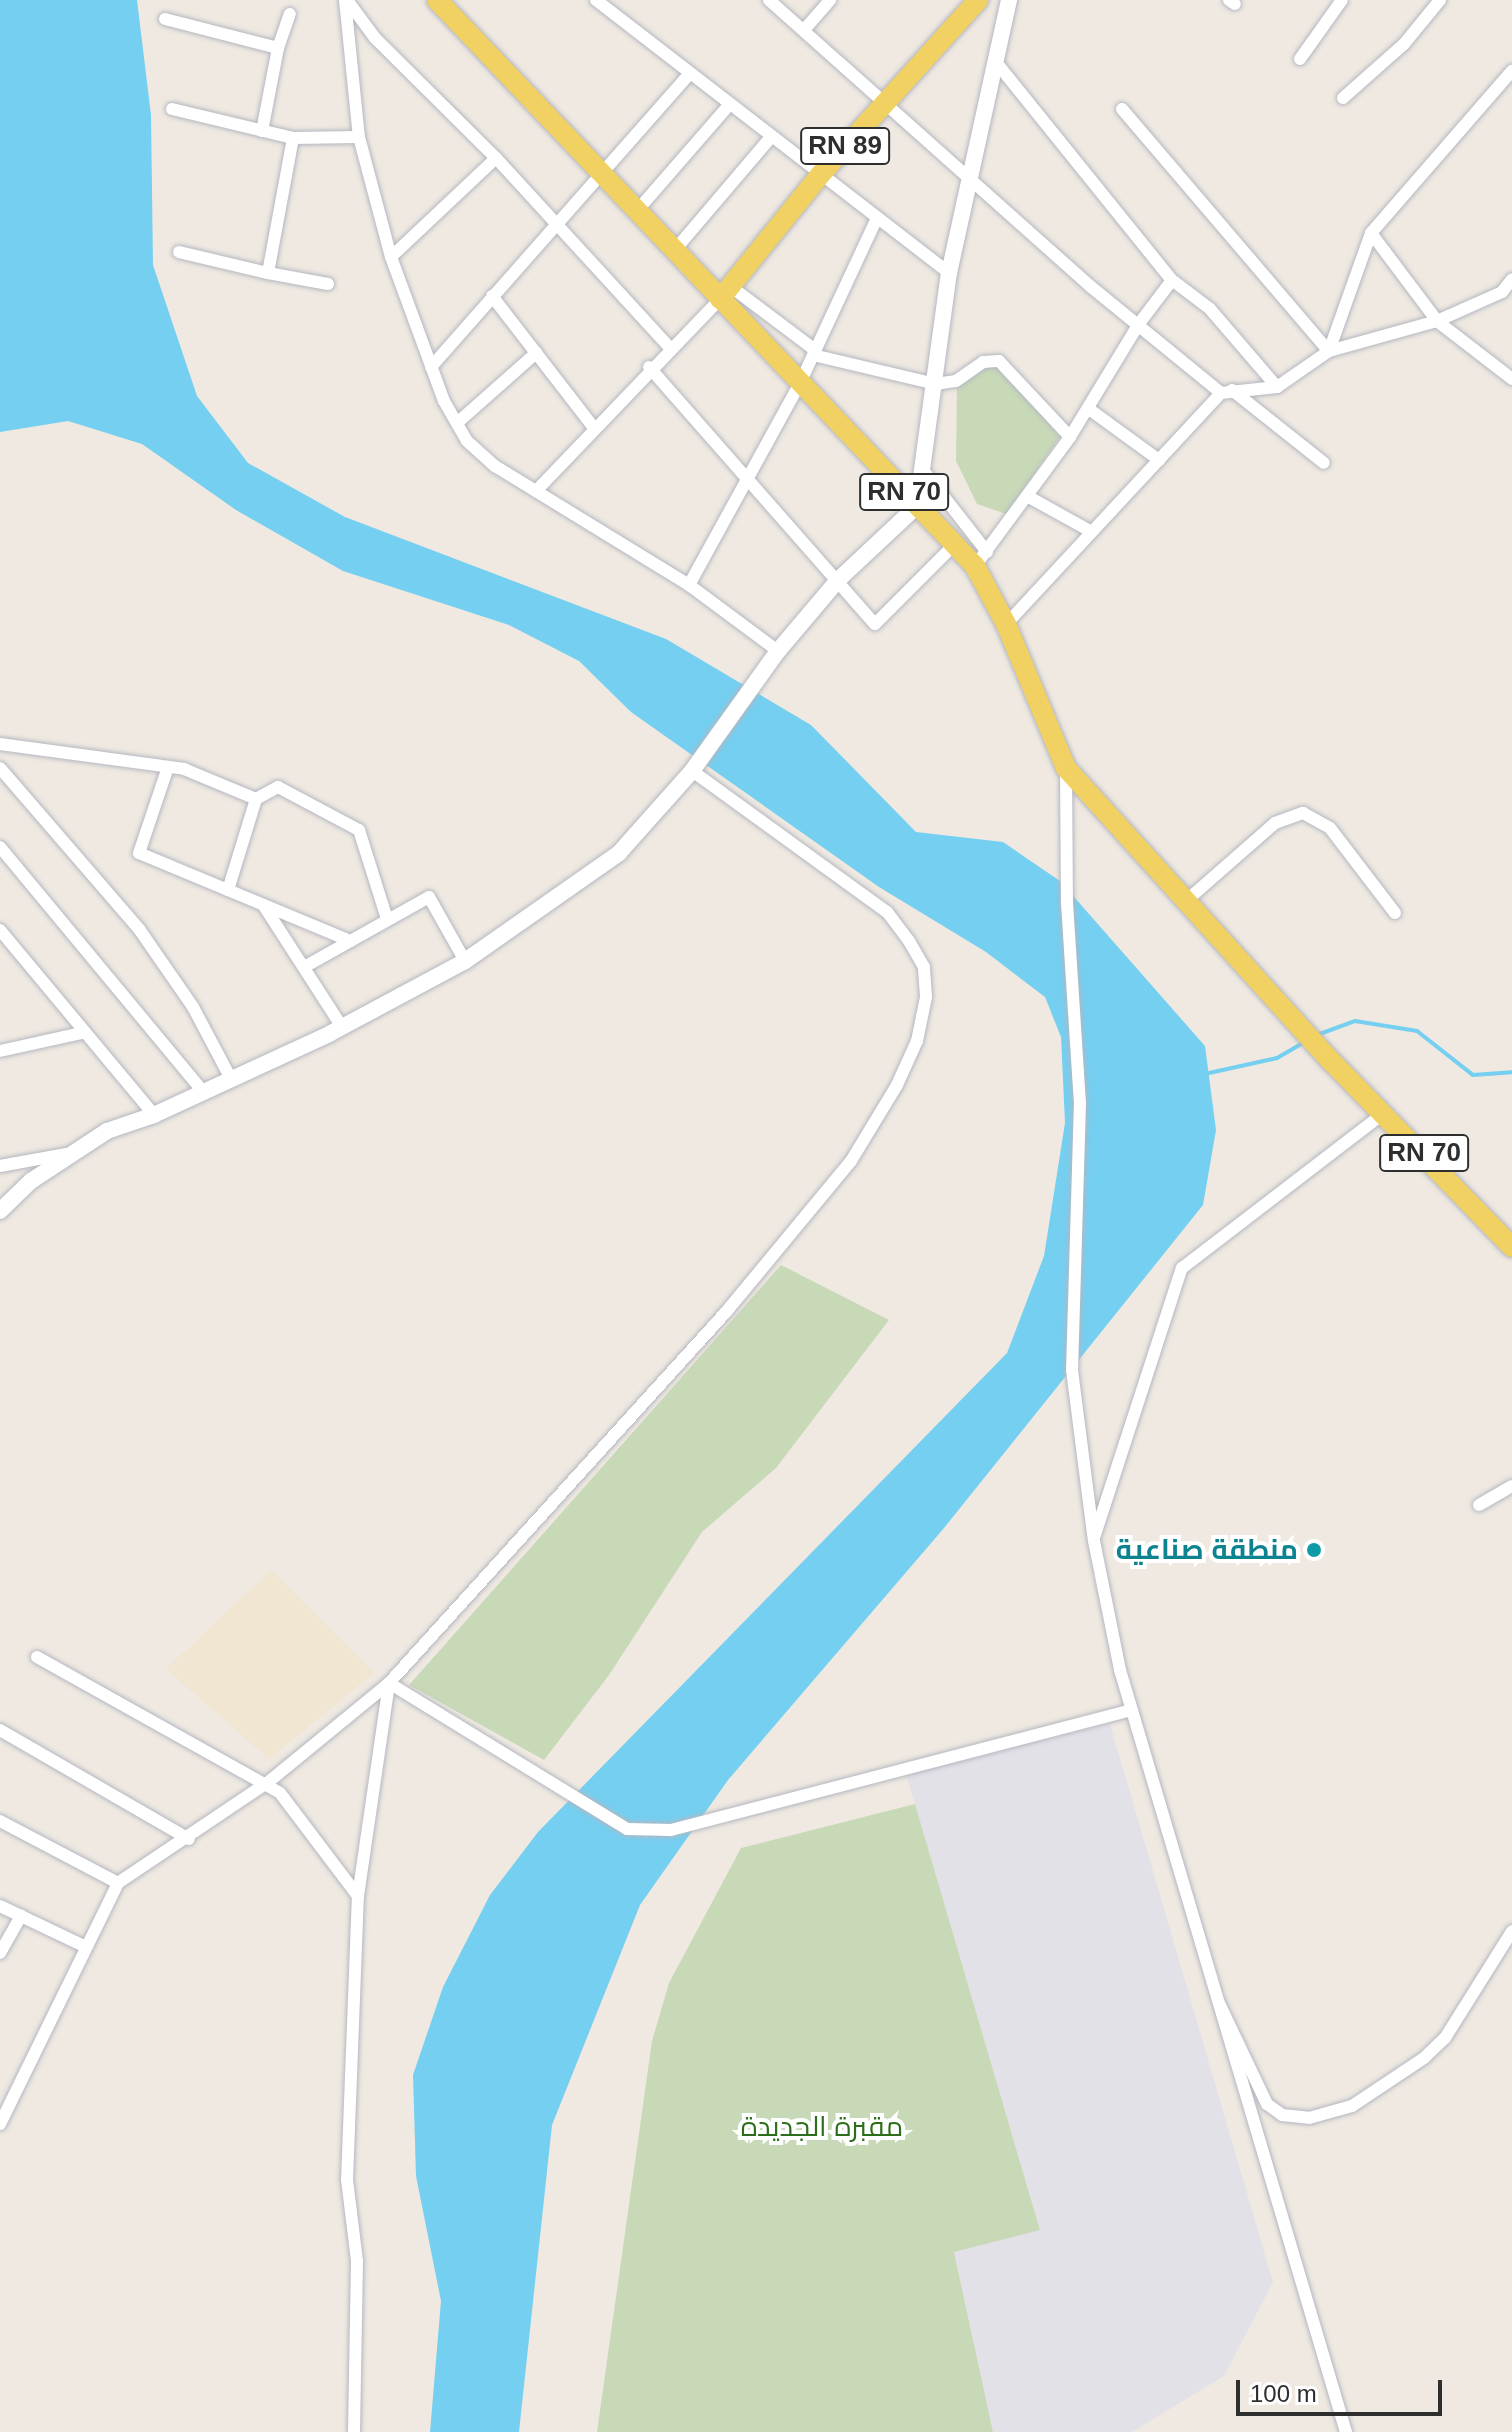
<!DOCTYPE html>
<meta charset="utf-8">
<style>
body{margin:0}
#map{position:relative;width:1512px;height:2432px;overflow:hidden;background:#efe9e1;font-family:Arial,Cairo,sans-serif}
div>[style]{position:absolute}
[style*='--x']{left:calc(var(--x)*1px);top:calc(var(--y)*1px);width:calc(var(--w)*1px);rotate:calc(var(--a)*1deg)}
.industrial>*{inset:0;background:#e3e1e8}
.education>*{inset:0;background:#f0e6d1}
.cemetery>*{inset:0;background:#c8d9b8}
.water>*{inset:0;background:#75cff0}
.stream>*{height:4px;margin:-2px;padding:0 2px;transform-origin:2px;border-radius:2px;background:#75cff0}
.roads{filter:drop-shadow(0 0 2px #b4b7c1) drop-shadow(0 0 2px #b4b7c1)}
.minor>*{height:12px;margin:-6px;padding:0 6px;transform-origin:6px;border-radius:6px;background:#fff}
.tertiary>*{height:16px;margin:-8px;padding:0 8px;transform-origin:8px;border-radius:8px;background:#fff}
.primary>*{height:20px;margin:-10px;padding:0 10px;transform-origin:10px;border-radius:10px;background:#f2d163}
.dots>*{width:22px;height:22px;translate:-50% -50%;box-sizing:border-box;border:4px solid #fff;border-radius:50%}
span{translate:-50% -50%;white-space:nowrap;text-align:center;line-height:1.15;-webkit-text-stroke:8px #fff;paint-order:stroke}
.shield-label span{padding:2px 6px;background:#fff;border:2px solid;border-radius:6px;-webkit-text-stroke-width:0}
.shield-label{font-size:26px;color:#2e2e2e;font-weight:700}
.culture-label{font-size:28px;color:#0d838f;font-weight:700}
.right{translate:-100% -50%;text-align:right}
.park-label{font-size:28px;color:#2c6e1b}
.scale{position:absolute;left:1236px;top:2380px;width:206px;height:36px;box-sizing:border-box;border:4px solid #2e2e2e;border-top:0;padding-left:10px;font-size:24px;line-height:28px;white-space:nowrap;color:#2e2e2e;-webkit-text-stroke:6px #fff;paint-order:stroke}
</style>
<div id="map">
<div class="industrial">
<i style="clip-path:polygon(1110px 1724px,1273px 2282px,1224px 2376px,1132px 2432px,993px 2432px,954px 2251px,1040px 2229px,906px 1774px)"></i>
</div>
<div class="education">
<i style="clip-path:polygon(271px 1570px,374px 1673px,269px 1759px,166px 1669px)"></i>
</div>
<div class="cemetery">
<i style="clip-path:polygon(988px 365px,1001px 366px,1060px 437px,1006px 514px,977px 504px,956px 461px,957px 387px)"></i>
<i style="clip-path:polygon(781px 1265px,889px 1320px,776px 1468px,702px 1532px,609px 1675px,544px 1760px,409px 1685px)"></i>
<i style="clip-path:polygon(915px 1804px,1040px 2230px,954px 2252px,993px 2432px,597px 2432px,652px 2041px,669px 1983px,741px 1848px)"></i>
</div>
<div class="water">
<i style="clip-path:polygon(0 0,137px 0,151px 115px,153px 265px,197px 396px,248px 463px,345px 517px,666px 639px,811px 725px,916px 832px,1003px 842px,1060px 881px,1205px 1046px,1216px 1130px,1203px 1205px,944px 1528px,728px 1780px,640px 1905px,552px 2125px,519px 2432px,430px 2432px,441px 2301px,416px 2176px,413px 2075px,443px 1987px,490px 1895px,538px 1832px,1007px 1353px,1044px 1256px,1065px 1123px,1061px 1037px,1045px 997px,986px 952px,879px 887px,631px 712px,579px 661px,509px 625px,343px 571px,236px 510px,142px 444px,68px 421px,0 432px)"></i>
</div>
<div class="stream">
<i style="--x:1317;--y:1035;--w:40;--a:-20.2"></i>
<i style="--x:1355;--y:1021;--w:63;--a:9.2"></i>
<i style="--x:1417;--y:1031;--w:71;--a:38.2"></i>
<i style="--x:1473;--y:1075;--w:39;--a:-4"></i>
<i style="--x:1209;--y:1073;--w:70;--a:-12.4"></i>
<i style="--x:1277;--y:1058;--w:34;--a:-30"></i>
</div>
<div class="roads">
<div class="minor">
<i style="--x:345;--y:0;--w:138;--a:84.2"></i>
<i style="--x:359;--y:137;--w:124;--a:75.1"></i>
<i style="--x:391;--y:257;--w:153;--a:69.8"></i>
<i style="--x:444;--y:401;--w:46;--a:60.1"></i>
<i style="--x:467;--y:441;--w:38;--a:42"></i>
<i style="--x:495;--y:466;--w:228;--a:31.5"></i>
<i style="--x:689;--y:585;--w:111;--a:36.6"></i>
<i style="--x:347;--y:0;--w:47;--a:53.6"></i>
<i style="--x:375;--y:38;--w:170;--a:44.8"></i>
<i style="--x:496;--y:158;--w:256;--a:47.5"></i>
<i style="--x:596;--y:0;--w:446;--a:37.7"></i>
<i style="--x:769;--y:0;--w:430;--a:41.7"></i>
<i style="--x:1090;--y:286;--w:169;--a:39.2"></i>
<i style="--x:1221;--y:393;--w:316;--a:132.9"></i>
<i style="--x:1229;--y:0;--w:7;--a:34"></i>
<i style="--x:165;--y:19;--w:117;--a:14.4"></i>
<i style="--x:804;--y:30;--w:40;--a:-49"></i>
<i style="--x:1300;--y:59;--w:72;--a:-54.6"></i>
<i style="--x:995;--y:61;--w:282;--a:51.1"></i>
<i style="--x:1172;--y:280;--w:48;--a:37.3"></i>
<i style="--x:1210;--y:309;--w:103;--a:49.3"></i>
<i style="--x:1343;--y:98;--w:81;--a:-41.5"></i>
<i style="--x:1404;--y:44;--w:57;--a:-50.7"></i>
<i style="--x:172;--y:109;--w:124;--a:13.5"></i>
<i style="--x:293;--y:138;--w:66;--a:-0.9"></i>
<i style="--x:1122;--y:109;--w:318;--a:49.5"></i>
<i style="--x:262;--y:131;--w:85;--a:-79.1"></i>
<i style="--x:278;--y:48;--w:36;--a:-71"></i>
<i style="--x:293;--y:138;--w:137;--a:100.5"></i>
<i style="--x:268;--y:273;--w:61;--a:10.4"></i>
<i style="--x:636;--y:212;--w:142;--a:-49"></i>
<i style="--x:1371;--y:233;--w:110;--a:53.1"></i>
<i style="--x:1437;--y:321;--w:95;--a:37.7"></i>
<i style="--x:674;--y:251;--w:151;--a:-49.6"></i>
<i style="--x:179;--y:252;--w:91;--a:13.3"></i>
<i style="--x:391;--y:257;--w:144;--a:-43.3"></i>
<i style="--x:730;--y:286;--w:106;--a:37"></i>
<i style="--x:492;--y:296;--w:167;--a:52.3"></i>
<i style="--x:1329;--y:351;--w:125;--a:-70.4"></i>
<i style="--x:1371;--y:233;--w:215;--a:-49"></i>
<i style="--x:813;--y:355;--w:126;--a:13.3"></i>
<i style="--x:936;--y:384;--w:20;--a:-9"></i>
<i style="--x:956;--y:381;--w:33;--a:-35"></i>
<i style="--x:983;--y:362;--w:16;--a:-4"></i>
<i style="--x:999;--y:361;--w:104;--a:46.9"></i>
<i style="--x:431;--y:367;--w:390;--a:-48.6"></i>
<i style="--x:649;--y:367;--w:342;--a:48.7"></i>
<i style="--x:875;--y:624;--w:113;--a:-45"></i>
<i style="--x:1232;--y:390;--w:117;--a:38.4"></i>
<i style="--x:1221;--y:393;--w:56;--a:-6.1"></i>
<i style="--x:1277;--y:387;--w:63;--a:-34.7"></i>
<i style="--x:1329;--y:351;--w:112;--a:-15.5"></i>
<i style="--x:1437;--y:321;--w:71;--a:-24"></i>
<i style="--x:1502;--y:292;--w:16;--a:-52"></i>
<i style="--x:1089;--y:409;--w:87;--a:36.1"></i>
<i style="--x:457;--y:423;--w:106;--a:-41.5"></i>
<i style="--x:923;--y:470;--w:104;--a:52"></i>
<i style="--x:536;--y:491;--w:266;--a:-46.2"></i>
<i style="--x:1027;--y:496;--w:74;--a:29"></i>
<i style="--x:975;--y:566;--w:160;--a:-53.6"></i>
<i style="--x:1070;--y:437;--w:131;--a:-58.7"></i>
<i style="--x:1138;--y:325;--w:56;--a:-52.9"></i>
<i style="--x:689;--y:585;--w:233;--a:-61.2"></i>
<i style="--x:801;--y:381;--w:178;--a:-65"></i>
<i style="--x:0;--y:744;--w:186;--a:7.7"></i>
<i style="--x:184;--y:769;--w:78;--a:22.6"></i>
<i style="--x:256;--y:799;--w:25;--a:-29"></i>
<i style="--x:278;--y:787;--w:92;--a:28"></i>
<i style="--x:359;--y:830;--w:93;--a:72.5"></i>
<i style="--x:168;--y:767;--w:91;--a:108.6"></i>
<i style="--x:139;--y:853;--w:229;--a:22.6"></i>
<i style="--x:0;--y:768;--w:213;--a:49.2"></i>
<i style="--x:139;--y:929;--w:95;--a:55.3"></i>
<i style="--x:193;--y:1007;--w:79;--a:62.1"></i>
<i style="--x:1066;--y:768;--w:135;--a:89.6"></i>
<i style="--x:1067;--y:903;--w:199;--a:86.3"></i>
<i style="--x:1080;--y:1102;--w:268;--a:91.7"></i>
<i style="--x:1072;--y:1370;--w:172;--a:82.7"></i>
<i style="--x:1094;--y:1541;--w:132;--a:78.6"></i>
<i style="--x:1120;--y:1670;--w:795;--a:73.48"></i>
<i style="--x:0;--y:847;--w:316;--a:50.3"></i>
<i style="--x:228;--y:890;--w:95;--a:-72.9"></i>
<i style="--x:1186;--y:901;--w:118;--a:-41.2"></i>
<i style="--x:1275;--y:823;--w:30;--a:-20"></i>
<i style="--x:1303;--y:813;--w:31;--a:29"></i>
<i style="--x:1330;--y:828;--w:107;--a:52.6"></i>
<i style="--x:264;--y:906;--w:144;--a:57.2"></i>
<i style="--x:0;--y:930;--w:241;--a:50.2"></i>
<i style="--x:306;--y:966;--w:141;--a:-29.3"></i>
<i style="--x:429;--y:897;--w:73;--a:60.6"></i>
<i style="--x:0;--y:1051;--w:84;--a:-12.4"></i>
<i style="--x:0;--y:1166;--w:68;--a:-10.2"></i>
<i style="--x:1479;--y:1505;--w:38;--a:-30"></i>
<i style="--x:1095;--y:1535;--w:281;--a:-72"></i>
<i style="--x:1182;--y:1268;--w:256;--a:-37.5"></i>
<i style="--x:37;--y:1657;--w:278;--a:29.2"></i>
<i style="--x:280;--y:1793;--w:129;--a:52.9"></i>
<i style="--x:0;--y:1730;--w:218;--a:30"></i>
<i style="--x:0;--y:1821;--w:133;--a:27.7"></i>
<i style="--x:0;--y:1906;--w:95;--a:25.5"></i>
<i style="--x:0;--y:1953;--w:43;--a:-60.4"></i>
<i style="--x:1219;--y:2003;--w:112;--a:64.6"></i>
<i style="--x:1267;--y:2104;--w:19;--a:36"></i>
<i style="--x:1282;--y:2115;--w:27;--a:6"></i>
<i style="--x:1309;--y:2118;--w:45;--a:-15.6"></i>
<i style="--x:1352;--y:2106;--w:87;--a:-33.7"></i>
<i style="--x:1424;--y:2058;--w:29;--a:-44"></i>
<i style="--x:1445;--y:2038;--w:126;--a:-57.9"></i>
<i style="--x:0;--y:2124;--w:268;--a:-63.9"></i>
<i style="--x:118;--y:1883;--w:179;--a:-33.9"></i>
<i style="--x:267;--y:1783;--w:158;--a:-39.3"></i>
<i style="--x:389;--y:1683;--w:501;--a:-47.75"></i>
<i style="--x:726;--y:1312;--w:196;--a:-50.4"></i>
<i style="--x:851;--y:1161;--w:89;--a:-58.8"></i>
<i style="--x:897;--y:1085;--w:48;--a:-65.6"></i>
<i style="--x:917;--y:1041;--w:45;--a:-78.4"></i>
<i style="--x:926;--y:997;--w:30;--a:-94"></i>
<i style="--x:924;--y:967;--w:30;--a:-120"></i>
<i style="--x:909;--y:941;--w:36;--a:-127"></i>
<i style="--x:887;--y:912;--w:241;--a:-144.1"></i>
<i style="--x:354;--y:2432;--w:171;--a:-89"></i>
<i style="--x:357;--y:2261;--w:82;--a:-97"></i>
<i style="--x:347;--y:2180;--w:284;--a:-87.8"></i>
<i style="--x:358;--y:1896;--w:215;--a:-81.7"></i>
<i style="--x:389;--y:1683;--w:279;--a:31.5"></i>
<i style="--x:627;--y:1829;--w:44;--a:1.3"></i>
<i style="--x:671;--y:1830;--w:476;--a:-14.6"></i>
</div>
<div class="tertiary">
<i style="--x:0;--y:1211;--w:43;--a:-44.1"></i>
<i style="--x:31;--y:1181;--w:91;--a:-33.3"></i>
<i style="--x:107;--y:1131;--w:50;--a:-18.8"></i>
<i style="--x:154;--y:1115;--w:193;--a:-24.8"></i>
<i style="--x:329;--y:1034;--w:154;--a:-28.2"></i>
<i style="--x:465;--y:961;--w:188;--a:-35"></i>
<i style="--x:619;--y:853;--w:110;--a:-48.3"></i>
<i style="--x:692;--y:771;--w:148;--a:-54.4"></i>
<i style="--x:778;--y:651;--w:93;--a:-49.8"></i>
<i style="--x:838;--y:580;--w:108;--a:-43.1"></i>
<i style="--x:917;--y:506;--w:235;--a:-82.2"></i>
<i style="--x:949;--y:273;--w:280;--a:-77.6"></i>
</div>
<div class="primary">
<i style="--x:437;--y:0;--w:781;--a:46.45"></i>
<i style="--x:975;--y:566;--w:66;--a:61.9"></i>
<i style="--x:1006;--y:624;--w:156;--a:67.4"></i>
<i style="--x:1066;--y:768;--w:396;--a:47.9"></i>
<i style="--x:1332;--y:1062;--w:258;--a:45.8"></i>
<i style="--x:720;--y:299;--w:159;--a:-51.1"></i>
<i style="--x:820;--y:175;--w:236;--a:-47.9"></i>
</div>
</div>
<div class="dots">
<i style="left:1314px;top:1550px;background:#0f9aa8"></i>
</div>
<div class="shield-label">
<span style="left:845px;top:146px">RN 89</span>
<span style="left:904px;top:492px">RN 70</span>
<span style="left:1424px;top:1153px">RN 70</span>
</div>
<div class="culture-label">
<span class="right" style="left:1298px;top:1550px">منطقة صناعية</span>
</div>
<div class="park-label">
<span style="left:822px;top:2127px">مقبرة الجديدة</span>
</div>
<div class="scale">100 m</div>
</div>
